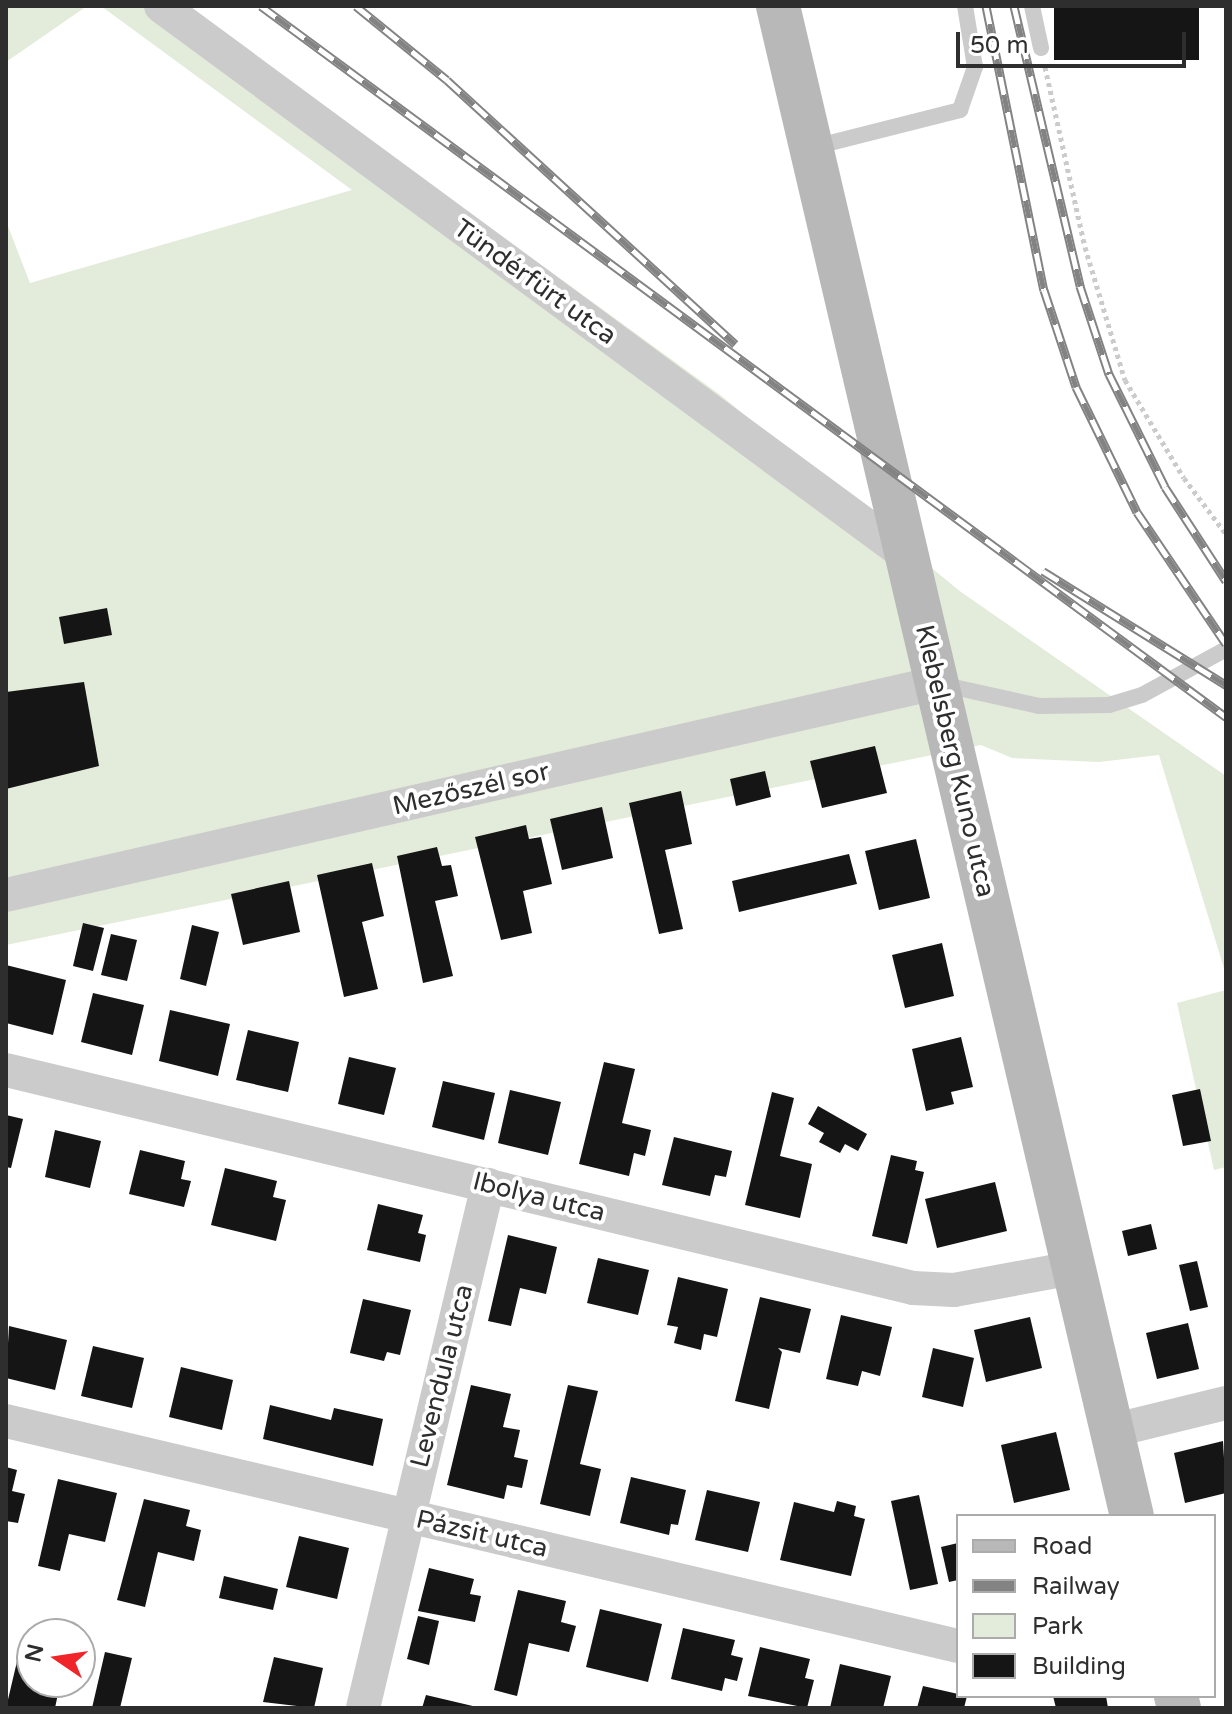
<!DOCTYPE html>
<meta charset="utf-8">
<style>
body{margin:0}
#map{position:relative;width:1232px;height:1714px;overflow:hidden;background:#fff;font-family:"Varela Round",sans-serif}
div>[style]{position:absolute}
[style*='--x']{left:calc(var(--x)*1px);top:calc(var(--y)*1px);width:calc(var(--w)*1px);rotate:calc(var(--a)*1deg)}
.green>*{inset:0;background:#e3ecda}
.building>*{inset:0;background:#151515}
.path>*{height:5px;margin-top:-2.5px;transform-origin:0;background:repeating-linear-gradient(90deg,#cbcbcb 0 4px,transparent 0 8px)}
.lane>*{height:16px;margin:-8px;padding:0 8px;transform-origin:8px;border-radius:8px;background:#cbcbcb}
.street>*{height:34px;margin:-17px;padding:0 17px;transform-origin:17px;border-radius:17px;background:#cbcbcb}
.secondary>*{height:44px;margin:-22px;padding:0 22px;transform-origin:22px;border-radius:22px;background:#b8b8b8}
.rail>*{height:9px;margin-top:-4.5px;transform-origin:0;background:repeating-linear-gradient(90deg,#fff 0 18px,#838383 0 36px);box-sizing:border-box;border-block:2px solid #838383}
span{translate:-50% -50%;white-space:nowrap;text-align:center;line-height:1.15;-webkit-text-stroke:8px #fff;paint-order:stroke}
.street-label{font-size:26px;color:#2e2e2e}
.frame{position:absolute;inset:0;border:8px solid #2e2e2e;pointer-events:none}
.legend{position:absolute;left:956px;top:1514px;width:260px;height:184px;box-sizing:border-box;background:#fff;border:2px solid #ababab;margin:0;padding:10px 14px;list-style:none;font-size:24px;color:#2e2e2e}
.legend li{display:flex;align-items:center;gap:16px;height:40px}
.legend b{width:40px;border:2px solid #ababab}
.north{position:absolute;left:16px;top:1618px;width:80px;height:80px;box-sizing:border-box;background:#fff;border:2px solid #ababab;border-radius:50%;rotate:283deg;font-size:22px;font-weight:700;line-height:32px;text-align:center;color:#2e2e2e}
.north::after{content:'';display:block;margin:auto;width:28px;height:36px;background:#f0252a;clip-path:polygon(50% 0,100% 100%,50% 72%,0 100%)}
.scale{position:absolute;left:956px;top:32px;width:230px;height:36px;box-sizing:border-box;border:4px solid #2e2e2e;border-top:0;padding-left:10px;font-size:24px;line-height:28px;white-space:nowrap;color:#2e2e2e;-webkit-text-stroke:6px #fff;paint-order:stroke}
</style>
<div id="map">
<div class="green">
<i style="clip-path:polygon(6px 6px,87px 6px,6px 62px)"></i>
<i style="clip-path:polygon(101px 6px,185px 6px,719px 394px,961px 592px,1226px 776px,1226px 975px,1159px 755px,1099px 762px,1012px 758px,981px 745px,6px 945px,6px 221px,30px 283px,352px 190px)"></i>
<i style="clip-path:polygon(1226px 990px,1226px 1167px,1214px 1170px,1177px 1003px)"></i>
</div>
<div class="building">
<i style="clip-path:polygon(1054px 6px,1199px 6px,1199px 60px,1054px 60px)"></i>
<i style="clip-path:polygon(107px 608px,112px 635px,64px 644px,59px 617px)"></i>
<i style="clip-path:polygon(84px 682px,99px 766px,6px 789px,6px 692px)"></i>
<i style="clip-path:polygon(875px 746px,887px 793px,822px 808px,810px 761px)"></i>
<i style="clip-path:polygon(765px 771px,771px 797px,736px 806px,730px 779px)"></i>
<i style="clip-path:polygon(681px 791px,692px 844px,665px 850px,683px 929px,659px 934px,629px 803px)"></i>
<i style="clip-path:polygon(602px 807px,613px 858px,562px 870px,550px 819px)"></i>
<i style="clip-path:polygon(526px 825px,529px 839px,541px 837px,552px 884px,523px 891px,532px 933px,501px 940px,475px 837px)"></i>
<i style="clip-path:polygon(916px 839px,930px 898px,879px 910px,865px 851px)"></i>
<i style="clip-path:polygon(437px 847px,442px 866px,451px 865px,458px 896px,435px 901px,453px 976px,423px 983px,397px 856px)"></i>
<i style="clip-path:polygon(849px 854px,857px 884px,739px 912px,732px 881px)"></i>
<i style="clip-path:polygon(372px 863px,384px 916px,362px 922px,378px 989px,344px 997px,317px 875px)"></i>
<i style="clip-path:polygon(289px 881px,300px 932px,243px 945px,231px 894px)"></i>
<i style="clip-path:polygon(83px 923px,104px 928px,93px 971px,73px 966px)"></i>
<i style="clip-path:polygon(192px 925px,219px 932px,206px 986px,180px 979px)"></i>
<i style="clip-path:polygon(111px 934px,137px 940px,127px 981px,101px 975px)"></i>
<i style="clip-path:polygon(942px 943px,954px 996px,905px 1008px,892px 955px)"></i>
<i style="clip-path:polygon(6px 965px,66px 980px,53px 1035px,6px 1023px)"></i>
<i style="clip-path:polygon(93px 993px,144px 1005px,132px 1055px,81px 1042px)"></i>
<i style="clip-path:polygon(170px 1010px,230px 1024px,218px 1076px,159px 1061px)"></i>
<i style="clip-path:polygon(248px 1030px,299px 1042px,288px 1092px,236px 1080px)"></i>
<i style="clip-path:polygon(961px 1037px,973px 1087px,951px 1092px,954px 1104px,926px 1111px,912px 1049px)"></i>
<i style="clip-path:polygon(349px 1057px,396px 1068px,384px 1115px,338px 1104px)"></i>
<i style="clip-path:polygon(604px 1062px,635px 1069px,622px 1123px,651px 1130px,645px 1156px,634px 1153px,629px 1176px,579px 1164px)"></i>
<i style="clip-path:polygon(443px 1081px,495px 1093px,484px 1140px,432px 1127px)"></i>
<i style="clip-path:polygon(1200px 1089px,1211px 1141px,1183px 1146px,1172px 1095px)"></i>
<i style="clip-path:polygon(510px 1090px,561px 1102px,548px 1155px,498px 1143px)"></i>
<i style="clip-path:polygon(772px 1092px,794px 1098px,780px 1156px,812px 1164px,800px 1218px,745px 1205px)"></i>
<i style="clip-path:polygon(818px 1106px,867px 1134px,858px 1151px,845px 1144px,840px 1153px,819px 1142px,824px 1133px,808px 1124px)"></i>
<i style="clip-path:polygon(6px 1115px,23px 1119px,11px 1168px,6px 1167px)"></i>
<i style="clip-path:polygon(55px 1130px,101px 1141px,90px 1188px,45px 1177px)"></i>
<i style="clip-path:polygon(674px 1137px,732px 1151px,726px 1177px,715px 1175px,710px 1196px,662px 1185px)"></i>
<i style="clip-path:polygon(140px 1150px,185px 1161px,181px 1179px,191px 1181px,184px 1207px,129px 1194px)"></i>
<i style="clip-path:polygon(891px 1155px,917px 1161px,915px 1170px,924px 1172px,907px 1244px,872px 1236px)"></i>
<i style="clip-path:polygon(225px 1168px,277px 1181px,273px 1197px,286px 1200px,276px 1241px,211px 1225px)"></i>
<i style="clip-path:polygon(995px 1182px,1007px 1231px,937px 1248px,925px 1199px)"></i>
<i style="clip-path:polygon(378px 1204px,423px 1215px,418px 1233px,426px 1235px,420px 1262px,367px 1250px)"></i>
<i style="clip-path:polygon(1151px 1224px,1157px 1249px,1128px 1256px,1122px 1231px)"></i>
<i style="clip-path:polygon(508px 1235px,557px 1247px,546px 1294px,520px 1288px,511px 1326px,488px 1321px)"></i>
<i style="clip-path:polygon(598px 1258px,649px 1270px,638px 1315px,587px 1303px)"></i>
<i style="clip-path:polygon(1197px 1261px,1208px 1307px,1190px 1311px,1179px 1265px)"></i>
<i style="clip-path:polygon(678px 1277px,728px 1289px,717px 1337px,704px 1334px,701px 1350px,674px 1343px,678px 1327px,667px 1325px)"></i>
<i style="clip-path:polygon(760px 1297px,811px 1309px,800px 1353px,778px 1348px,782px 1352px,769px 1409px,735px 1401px)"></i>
<i style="clip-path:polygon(363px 1299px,411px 1310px,400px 1355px,387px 1352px,384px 1361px,350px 1353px)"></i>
<i style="clip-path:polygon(841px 1315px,892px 1327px,880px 1376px,862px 1371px,858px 1386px,826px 1379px)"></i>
<i style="clip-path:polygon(1030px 1317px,1042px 1368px,986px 1382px,974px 1330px)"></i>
<i style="clip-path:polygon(1188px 1323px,1199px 1369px,1157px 1379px,1146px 1333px)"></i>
<i style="clip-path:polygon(9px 1326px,67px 1340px,55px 1390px,6px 1378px)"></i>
<i style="clip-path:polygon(93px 1346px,144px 1358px,132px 1408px,81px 1396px)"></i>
<i style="clip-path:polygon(933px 1348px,974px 1358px,963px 1407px,922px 1397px)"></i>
<i style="clip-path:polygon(181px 1367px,233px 1380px,222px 1430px,169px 1417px)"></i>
<i style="clip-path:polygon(471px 1385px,511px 1394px,503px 1427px,520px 1430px,514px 1457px,528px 1460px,522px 1488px,507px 1485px,504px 1499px,447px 1485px)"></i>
<i style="clip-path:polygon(568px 1385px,598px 1391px,580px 1464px,601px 1469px,590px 1516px,540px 1504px)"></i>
<i style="clip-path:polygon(270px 1405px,331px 1420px,334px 1408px,383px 1419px,373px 1466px,263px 1439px)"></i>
<i style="clip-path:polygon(1056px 1432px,1070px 1490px,1014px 1503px,1001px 1445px)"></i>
<i style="clip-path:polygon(1223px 1441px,1226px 1493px,1185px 1503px,1174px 1453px)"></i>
<i style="clip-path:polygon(6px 1467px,17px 1470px,12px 1491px,25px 1494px,18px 1523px,6px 1521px)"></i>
<i style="clip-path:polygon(631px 1477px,686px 1490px,678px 1525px,671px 1524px,669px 1535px,620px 1523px)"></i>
<i style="clip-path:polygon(58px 1479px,117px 1493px,105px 1542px,69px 1534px,60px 1571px,38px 1566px)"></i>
<i style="clip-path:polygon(707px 1490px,760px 1502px,748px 1552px,695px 1540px)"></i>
<i style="clip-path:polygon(919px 1495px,938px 1584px,910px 1590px,891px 1501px)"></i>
<i style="clip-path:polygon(144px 1499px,190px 1510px,186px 1526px,201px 1530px,194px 1561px,158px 1552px,145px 1607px,117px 1600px)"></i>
<i style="clip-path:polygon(837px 1501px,856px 1506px,854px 1516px,865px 1519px,851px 1576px,780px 1560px,794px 1502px,834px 1512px)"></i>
<i style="clip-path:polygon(299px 1536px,349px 1548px,337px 1599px,286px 1587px)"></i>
<i style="clip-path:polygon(958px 1543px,958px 1580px,949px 1582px,941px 1547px)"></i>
<i style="clip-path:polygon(429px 1568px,474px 1579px,470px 1594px,481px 1596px,475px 1622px,418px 1611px)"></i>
<i style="clip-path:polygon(224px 1576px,278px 1589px,273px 1610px,219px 1598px)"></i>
<i style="clip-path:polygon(518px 1590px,566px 1601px,561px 1622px,576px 1626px,569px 1652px,529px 1643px,517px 1696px,494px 1690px)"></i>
<i style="clip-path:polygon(600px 1609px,662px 1624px,648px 1682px,586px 1667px)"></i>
<i style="clip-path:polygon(418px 1616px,439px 1621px,429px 1665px,407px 1659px)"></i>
<i style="clip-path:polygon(683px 1628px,735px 1640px,731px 1655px,743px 1658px,737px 1681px,725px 1678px,722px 1691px,671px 1679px)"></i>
<i style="clip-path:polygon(23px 1636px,32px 1638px,32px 1682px,59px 1689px,55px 1708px,6px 1708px)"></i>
<i style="clip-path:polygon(760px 1647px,810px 1659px,805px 1678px,814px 1680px,807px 1708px,748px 1696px)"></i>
<i style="clip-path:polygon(105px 1652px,132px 1658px,120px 1708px,92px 1708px)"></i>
<i style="clip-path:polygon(274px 1657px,323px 1668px,314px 1708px,263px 1702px)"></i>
<i style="clip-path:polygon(840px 1664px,891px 1676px,883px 1708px,830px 1708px)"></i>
<i style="clip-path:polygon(923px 1686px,967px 1696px,964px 1708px,917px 1708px)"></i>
<i style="clip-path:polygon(426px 1695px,477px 1707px,477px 1708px,422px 1708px)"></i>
<i style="clip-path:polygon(1053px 1696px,1106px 1696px,1108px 1708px,1056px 1708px)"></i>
</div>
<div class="path">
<i style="--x:1045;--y:67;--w:184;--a:77.5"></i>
<i style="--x:1085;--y:247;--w:139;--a:73.3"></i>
<i style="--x:1125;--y:380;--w:114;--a:59"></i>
<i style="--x:1184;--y:478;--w:70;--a:53.1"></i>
</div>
<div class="lane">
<i style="--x:1032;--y:6;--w:43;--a:77.9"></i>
<i style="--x:814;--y:147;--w:151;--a:-14.2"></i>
<i style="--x:960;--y:110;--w:46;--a:-70.8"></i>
<i style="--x:975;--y:67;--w:62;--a:-99.3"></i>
<i style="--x:940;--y:684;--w:101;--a:12.5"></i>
<i style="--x:1039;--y:706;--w:70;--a:-0.8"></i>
<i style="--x:1109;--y:705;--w:34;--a:-17"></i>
<i style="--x:1142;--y:695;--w:96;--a:-28.7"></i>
</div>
<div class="street">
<i style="--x:161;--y:6;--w:929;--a:36.38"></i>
<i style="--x:6;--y:895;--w:954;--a:-12.84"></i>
<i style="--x:6;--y:1070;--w:933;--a:13.51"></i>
<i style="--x:913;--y:1288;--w:41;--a:2.8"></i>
<i style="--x:954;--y:1290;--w:121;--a:-10.5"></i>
<i style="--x:6;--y:1421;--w:978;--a:13.3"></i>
<i style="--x:1111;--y:1431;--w:118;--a:-13.7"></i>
<i style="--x:363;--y:1708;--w:538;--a:-76.56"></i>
</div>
<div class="secondary">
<i style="--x:778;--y:6;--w:1551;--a:76.81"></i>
<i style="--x:1176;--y:1696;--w:12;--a:76"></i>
</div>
<div class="rail">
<i style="--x:261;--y:6;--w:1199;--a:36.38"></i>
<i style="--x:356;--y:6;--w:117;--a:39.1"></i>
<i style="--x:447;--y:80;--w:391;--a:42.5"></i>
<i style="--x:986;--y:6;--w:290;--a:78.5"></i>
<i style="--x:1044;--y:290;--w:102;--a:71.7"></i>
<i style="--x:1076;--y:387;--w:139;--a:64"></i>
<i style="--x:1137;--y:512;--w:159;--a:56"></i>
<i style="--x:1014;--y:6;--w:288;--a:76.7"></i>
<i style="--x:1080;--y:286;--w:93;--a:71.8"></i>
<i style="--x:1109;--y:374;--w:126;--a:63.6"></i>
<i style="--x:1165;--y:487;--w:112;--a:57"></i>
<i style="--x:1043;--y:571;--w:216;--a:31.9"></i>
</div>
<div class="street-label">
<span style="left:535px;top:282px;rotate:36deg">Tündérfürt utca</span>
<span style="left:955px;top:761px;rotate:77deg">Klebelsberg Kuno utca</span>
<span style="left:471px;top:789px;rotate:-13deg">Mezőszél sor</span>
<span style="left:539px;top:1197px;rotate:14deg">Ibolya utca</span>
<span style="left:442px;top:1376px;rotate:-76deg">Levendula utca</span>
<span style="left:482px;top:1534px;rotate:13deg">Pázsit utca</span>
</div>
<div class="frame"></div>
<ul class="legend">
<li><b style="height:10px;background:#b8b8b8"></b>Road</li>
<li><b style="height:10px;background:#838383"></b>Railway</li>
<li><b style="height:22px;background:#e3ecda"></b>Park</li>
<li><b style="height:22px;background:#151515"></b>Building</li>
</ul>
<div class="north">N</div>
<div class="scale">50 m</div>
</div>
